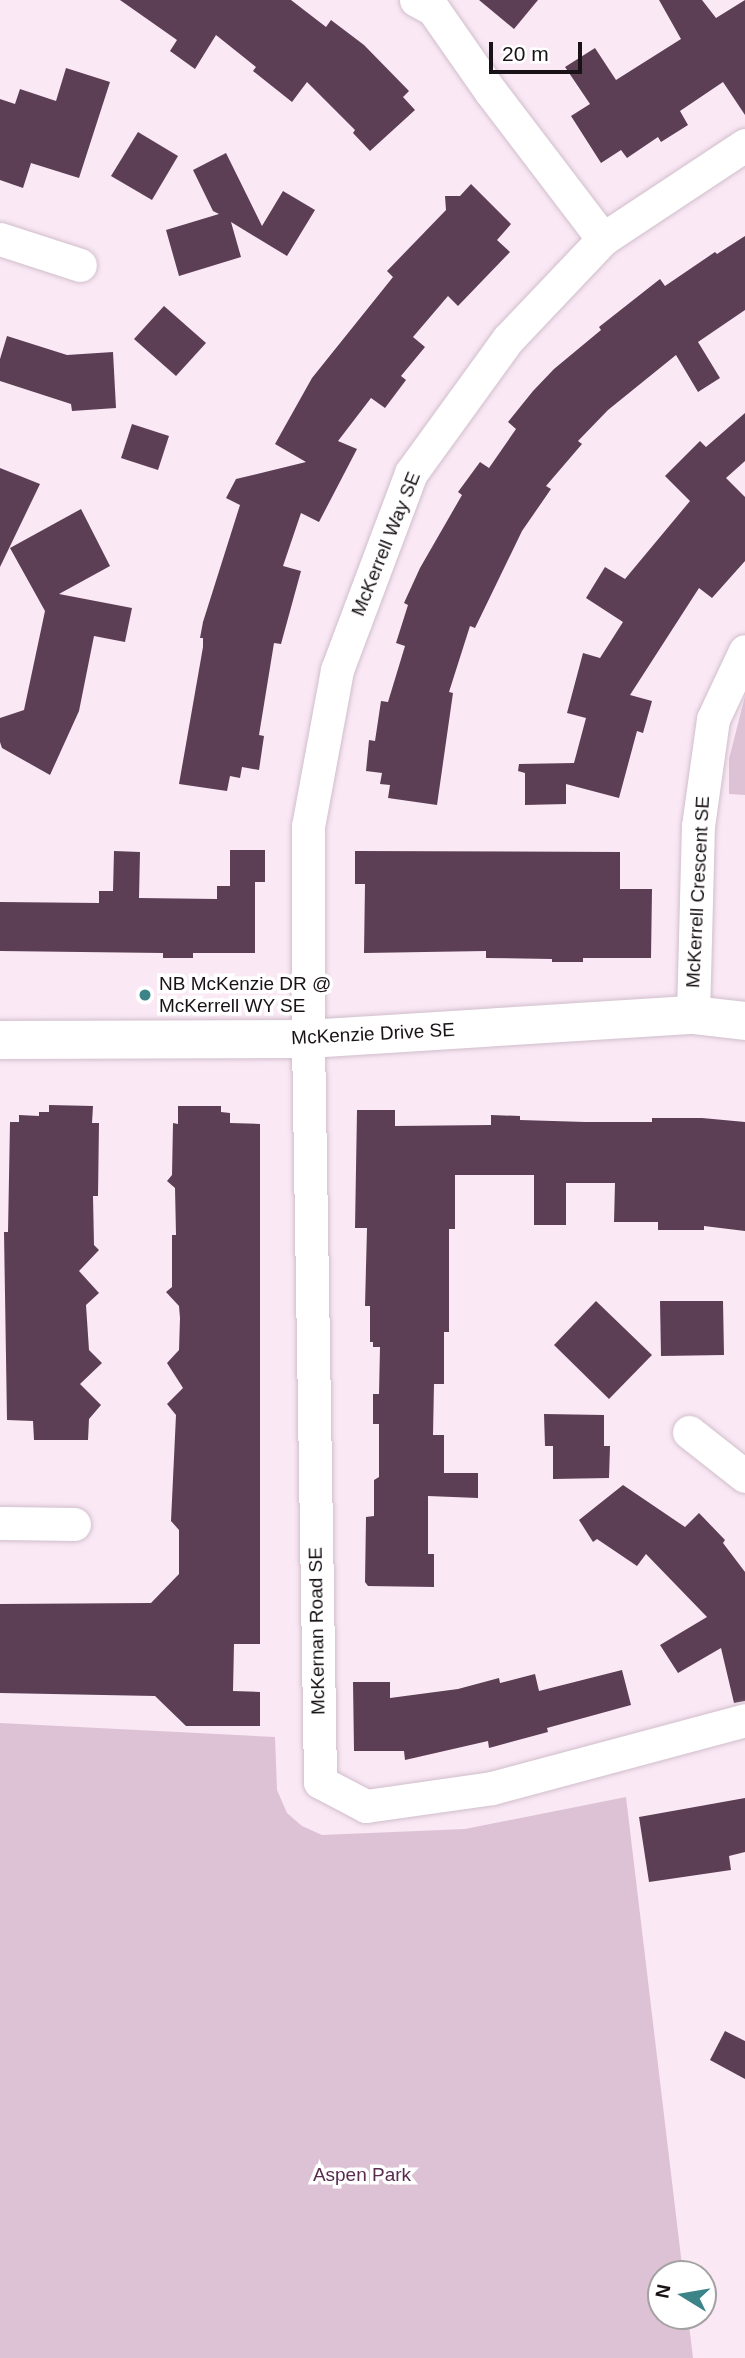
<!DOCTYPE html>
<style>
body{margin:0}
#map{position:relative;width:745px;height:2358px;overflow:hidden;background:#fae8f5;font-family:Helvetica,sans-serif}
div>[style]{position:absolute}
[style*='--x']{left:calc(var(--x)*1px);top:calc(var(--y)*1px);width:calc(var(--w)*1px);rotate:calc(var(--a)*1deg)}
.green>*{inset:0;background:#dcc2d4}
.building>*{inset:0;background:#5c3f55}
.roads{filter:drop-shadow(0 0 2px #d0becb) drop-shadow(0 0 2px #d0becb)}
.street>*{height:33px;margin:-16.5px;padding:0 16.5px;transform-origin:16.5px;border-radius:16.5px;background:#fff}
.secondary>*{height:38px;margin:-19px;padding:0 19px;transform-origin:19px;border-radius:19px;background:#fff}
.dots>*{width:19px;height:19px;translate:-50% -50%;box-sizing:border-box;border:4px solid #fff;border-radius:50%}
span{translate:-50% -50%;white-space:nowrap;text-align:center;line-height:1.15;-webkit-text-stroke:7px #fff;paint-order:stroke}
.street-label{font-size:19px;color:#191317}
.poi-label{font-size:19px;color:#191317}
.left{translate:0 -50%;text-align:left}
.park-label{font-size:19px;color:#592c4f}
.north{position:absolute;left:647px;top:2260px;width:70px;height:70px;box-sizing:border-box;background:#fff;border:2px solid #a3a1a2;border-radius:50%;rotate:281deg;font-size:19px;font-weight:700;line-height:28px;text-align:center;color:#191317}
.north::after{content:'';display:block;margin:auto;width:24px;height:32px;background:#3c8488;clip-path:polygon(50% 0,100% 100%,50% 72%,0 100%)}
.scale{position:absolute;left:489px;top:42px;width:93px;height:32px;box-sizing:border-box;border:4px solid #191317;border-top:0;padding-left:9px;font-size:21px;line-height:24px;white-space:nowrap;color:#191317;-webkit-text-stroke:5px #fff;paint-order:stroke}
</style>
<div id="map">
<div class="green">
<i style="clip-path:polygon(745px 696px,745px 795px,729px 794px,729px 759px)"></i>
<i style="clip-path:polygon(0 1723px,275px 1737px,277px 1790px,287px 1813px,302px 1826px,322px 1835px,465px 1829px,626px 1797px,683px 2274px,661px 2274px,661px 2316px,688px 2316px,693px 2358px,0 2358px)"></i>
</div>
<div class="building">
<i style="clip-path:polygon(120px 0,291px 0,326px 27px,331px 20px,364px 45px,409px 91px,403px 97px,415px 110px,370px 151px,353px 133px,355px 130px,307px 82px,292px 102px,253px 71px,256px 67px,216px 35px,195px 69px,170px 51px,177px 40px)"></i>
<i style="clip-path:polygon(479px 0,538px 0,514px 29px)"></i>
<i style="clip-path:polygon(659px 0,702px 0,716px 18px,745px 0,745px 115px,723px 82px,680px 111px,688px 125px,661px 142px,658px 137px,627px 158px,621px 150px,601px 163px,571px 116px,590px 104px,565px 67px,595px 48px,616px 80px,681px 39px)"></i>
<i style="clip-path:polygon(66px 68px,110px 82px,79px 178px,31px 163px,23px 188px,0 180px,0 99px,15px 104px,20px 89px,56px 101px)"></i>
<i style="clip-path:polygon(138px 132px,178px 156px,152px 200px,111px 176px)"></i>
<i style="clip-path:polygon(226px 153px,262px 226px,283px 191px,315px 210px,287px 256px,231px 222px,241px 257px,179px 276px,166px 230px,219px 214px,213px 211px,193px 170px)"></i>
<i style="clip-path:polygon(471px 184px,511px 224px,497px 240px,510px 252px,458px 306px,448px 296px,413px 337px,425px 347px,401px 376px,406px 380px,385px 408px,371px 398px,338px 441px,357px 449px,319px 522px,301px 513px,283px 566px,301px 571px,281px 644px,274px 643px,259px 735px,264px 736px,259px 770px,242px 767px,240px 778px,230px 776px,227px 791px,179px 784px,203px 647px,203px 638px,200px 638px,203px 622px,240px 505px,226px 498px,236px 479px,306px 462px,275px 444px,312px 378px,393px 277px,387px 271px,446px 210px,445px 196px,460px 196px)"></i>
<i style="clip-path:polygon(745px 236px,745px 310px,698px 342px,720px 378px,698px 392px,676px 355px,608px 410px,578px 441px,582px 444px,546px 486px,551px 489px,522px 531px,475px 628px,470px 626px,449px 692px,453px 693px,437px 805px,388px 798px,390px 785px,380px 784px,382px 773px,366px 771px,369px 740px,375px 741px,381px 701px,388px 702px,405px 646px,396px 643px,408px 605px,404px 603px,420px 568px,462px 495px,458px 492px,480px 462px,489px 468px,516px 429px,508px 422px,533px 391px,554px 369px,601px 330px,599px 327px,660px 279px,665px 286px,715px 252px,717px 254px)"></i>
<i style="clip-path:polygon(164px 306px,206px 343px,176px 376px,134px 339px)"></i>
<i style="clip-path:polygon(7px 336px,67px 355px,113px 352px,116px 408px,72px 411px,71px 404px,0 381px,0 359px)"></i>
<i style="clip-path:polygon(745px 413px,745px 461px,726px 478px,745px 497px,745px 561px,712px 598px,699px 588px,630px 695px,652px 701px,643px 733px,637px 731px,619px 798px,566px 784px,566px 804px,525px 805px,525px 773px,518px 771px,519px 764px,574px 763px,586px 718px,567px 713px,583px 653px,600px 658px,623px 622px,586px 598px,605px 567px,625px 579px,690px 501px,665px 476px,700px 441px,706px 447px)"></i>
<i style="clip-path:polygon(132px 424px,169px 436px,158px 470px,121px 458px)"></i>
<i style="clip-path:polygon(0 468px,40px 484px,0 567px)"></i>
<i style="clip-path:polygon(81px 509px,110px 566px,59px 594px,132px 608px,125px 642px,94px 636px,79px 711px,50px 775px,2px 748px,0 742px,0 718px,24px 710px,45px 611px,10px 548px)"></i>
<i style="clip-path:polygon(230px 850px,265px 850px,265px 882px,255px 882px,255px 953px,193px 953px,193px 958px,163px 958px,163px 953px,0 951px,0 902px,99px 903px,99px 891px,113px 891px,114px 851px,140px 852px,139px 898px,217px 899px,217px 886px,230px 886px)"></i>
<i style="clip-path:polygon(355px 851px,620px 852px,620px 889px,652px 889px,651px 958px,583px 958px,583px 962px,552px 962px,552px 959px,486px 958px,486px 951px,364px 953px,365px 884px,355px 884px)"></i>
<i style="clip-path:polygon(49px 1105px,93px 1106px,92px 1123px,99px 1123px,98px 1196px,93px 1196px,94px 1245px,99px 1250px,79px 1271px,99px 1293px,86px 1305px,89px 1350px,102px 1363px,80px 1384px,101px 1405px,89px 1419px,88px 1440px,34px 1440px,33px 1421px,7px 1420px,4px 1232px,8px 1232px,10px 1122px,19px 1122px,19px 1115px,39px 1116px,39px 1112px,49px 1112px)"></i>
<i style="clip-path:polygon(178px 1106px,221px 1106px,221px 1112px,230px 1113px,230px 1123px,260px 1124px,260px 1644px,234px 1644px,233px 1691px,260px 1692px,260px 1726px,186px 1726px,155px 1696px,0 1693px,0 1604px,151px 1603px,179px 1574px,179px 1530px,171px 1521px,176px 1415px,167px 1404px,183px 1388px,167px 1363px,179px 1350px,180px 1318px,179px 1306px,166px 1292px,172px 1287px,172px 1235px,176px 1235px,175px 1188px,167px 1181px,172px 1175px,173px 1123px,178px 1124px)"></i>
<i style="clip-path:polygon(357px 1110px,395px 1110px,395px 1126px,491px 1125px,491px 1115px,520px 1116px,520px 1120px,585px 1122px,652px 1122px,652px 1118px,702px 1118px,745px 1122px,745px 1231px,704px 1226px,704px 1230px,658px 1230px,658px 1222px,614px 1222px,615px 1183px,566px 1183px,566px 1225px,534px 1225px,534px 1175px,455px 1175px,455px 1229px,449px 1229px,449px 1332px,444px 1332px,444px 1384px,434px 1384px,433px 1435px,444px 1435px,444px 1473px,478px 1473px,478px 1498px,428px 1496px,428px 1554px,434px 1554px,434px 1587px,368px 1586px,365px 1582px,366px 1517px,374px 1516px,374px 1480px,379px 1477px,379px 1424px,373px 1424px,373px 1394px,379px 1394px,380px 1347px,373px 1347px,373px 1342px,370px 1342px,370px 1306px,365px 1306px,367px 1228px,355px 1228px)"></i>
<i style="clip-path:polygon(596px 1301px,652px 1355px,609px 1399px,554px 1345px)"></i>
<i style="clip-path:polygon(660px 1301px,723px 1301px,724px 1355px,661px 1356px)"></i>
<i style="clip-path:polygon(544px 1414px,604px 1415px,604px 1446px,610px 1446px,609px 1478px,553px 1479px,553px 1446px,545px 1446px)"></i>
<i style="clip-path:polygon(623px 1485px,685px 1527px,699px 1513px,725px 1540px,723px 1543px,745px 1572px,745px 1701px,734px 1703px,721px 1648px,678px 1673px,660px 1645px,707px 1617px,646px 1554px,637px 1566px,597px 1539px,593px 1542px,579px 1520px)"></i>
<i style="clip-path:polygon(622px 1670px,631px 1705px,547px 1728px,548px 1732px,489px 1748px,488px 1741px,405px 1760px,404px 1751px,354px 1751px,353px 1682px,390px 1682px,390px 1698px,458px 1689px,499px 1678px,500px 1683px,535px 1674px,539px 1691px)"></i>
<i style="clip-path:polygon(745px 1798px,745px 1852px,729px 1856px,731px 1870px,649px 1882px,639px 1817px)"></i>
<i style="clip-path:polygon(725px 2031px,745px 2041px,745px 2079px,710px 2060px)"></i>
</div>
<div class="roads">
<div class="street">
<i style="--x:416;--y:0;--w:19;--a:28"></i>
<i style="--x:433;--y:9;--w:101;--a:55.1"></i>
<i style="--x:491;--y:92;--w:185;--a:52.7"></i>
<i style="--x:745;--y:145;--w:170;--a:146.5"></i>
<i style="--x:603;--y:239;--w:138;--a:133.5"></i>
<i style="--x:508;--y:339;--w:165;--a:125.9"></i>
<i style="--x:411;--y:473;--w:210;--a:110.6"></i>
<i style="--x:337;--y:670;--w:159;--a:100.5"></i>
<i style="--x:308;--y:826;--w:213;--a:90"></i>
<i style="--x:308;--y:1039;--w:743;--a:89.07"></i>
<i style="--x:320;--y:1782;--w:52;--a:27.6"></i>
<i style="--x:366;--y:1806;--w:127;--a:-8.1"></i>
<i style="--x:492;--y:1788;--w:262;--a:-15"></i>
<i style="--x:0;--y:239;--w:84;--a:18"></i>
<i style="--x:693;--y:1015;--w:189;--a:-88.5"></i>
<i style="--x:698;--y:826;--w:108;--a:-82"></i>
<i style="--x:713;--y:719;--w:75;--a:-64.8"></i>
<i style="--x:689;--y:1432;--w:71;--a:38.2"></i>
<i style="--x:0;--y:1523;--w:74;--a:0.8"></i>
</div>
<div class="secondary">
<i style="--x:0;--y:1040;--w:308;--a:-0.2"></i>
<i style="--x:308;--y:1039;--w:386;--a:-3.6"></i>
<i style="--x:693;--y:1015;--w:52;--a:6.6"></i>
</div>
</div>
<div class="dots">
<i style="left:145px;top:995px;background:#3c8488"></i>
</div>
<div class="street-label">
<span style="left:386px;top:544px;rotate:-68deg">McKerrell Way SE</span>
<span style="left:698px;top:892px;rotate:-87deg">McKerrell Crescent SE</span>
<span style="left:373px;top:1034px;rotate:-3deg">McKenzie Drive SE</span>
<span style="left:317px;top:1631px;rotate:-91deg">McKernan Road SE</span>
</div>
<div class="poi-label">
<span class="left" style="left:159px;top:995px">NB McKenzie DR @<br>McKerrell WY SE</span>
</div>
<div class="park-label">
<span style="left:362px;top:2175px">Aspen Park</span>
</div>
<div class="north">N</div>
<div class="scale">20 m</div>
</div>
